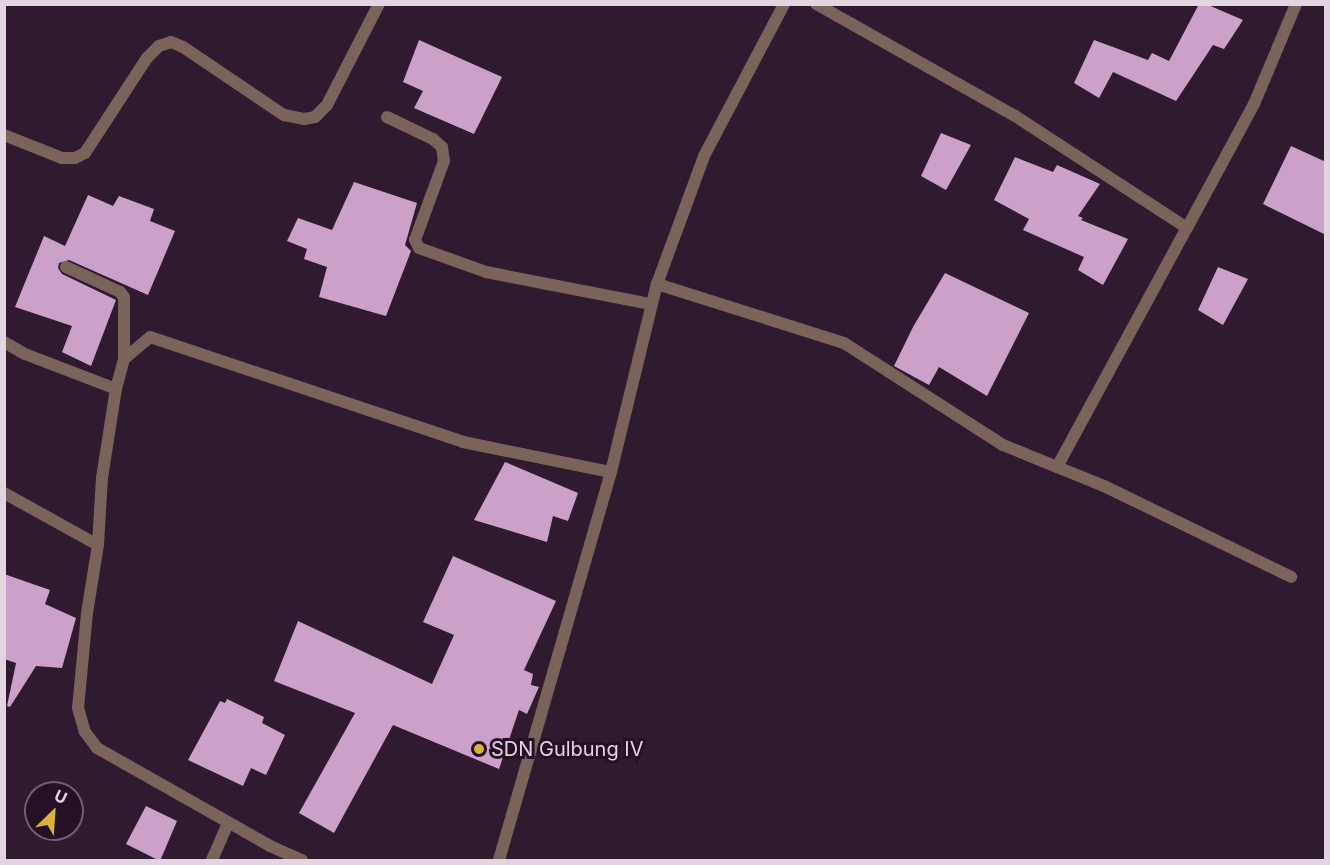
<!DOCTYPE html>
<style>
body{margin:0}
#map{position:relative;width:1330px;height:865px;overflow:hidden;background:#2f1a2f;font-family:Inter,sans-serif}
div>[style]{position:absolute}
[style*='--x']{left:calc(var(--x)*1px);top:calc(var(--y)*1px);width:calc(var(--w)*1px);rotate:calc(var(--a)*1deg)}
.building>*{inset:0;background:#cba1ca}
.minor>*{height:12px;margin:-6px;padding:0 6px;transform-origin:6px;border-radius:6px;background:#7a635a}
.tertiary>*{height:12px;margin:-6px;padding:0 6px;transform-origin:6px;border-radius:6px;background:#7a635a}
.dots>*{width:16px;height:16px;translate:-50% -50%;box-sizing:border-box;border:3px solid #251025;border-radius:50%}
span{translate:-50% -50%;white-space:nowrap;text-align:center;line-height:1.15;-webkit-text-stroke:6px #251025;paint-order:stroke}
.poi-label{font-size:20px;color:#e3d4e2}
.left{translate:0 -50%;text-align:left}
.frame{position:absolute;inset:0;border:6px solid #e3d4e2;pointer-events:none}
.north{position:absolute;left:24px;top:781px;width:60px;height:60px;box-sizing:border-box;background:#251025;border:2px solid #715e71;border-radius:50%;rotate:25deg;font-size:16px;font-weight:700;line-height:24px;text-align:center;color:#e3d4e2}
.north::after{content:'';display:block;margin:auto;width:21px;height:27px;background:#d7b434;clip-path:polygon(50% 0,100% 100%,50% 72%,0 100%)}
</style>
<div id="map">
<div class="building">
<i style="clip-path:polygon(1199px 4px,1206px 4px,1243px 20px,1224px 49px,1213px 45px,1176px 101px,1113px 72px,1099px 98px,1074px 83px,1094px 40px,1148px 60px,1152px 53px,1169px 61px)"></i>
<i style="clip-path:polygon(419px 40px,502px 77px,474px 134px,414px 108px,423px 91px,403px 82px)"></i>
<i style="clip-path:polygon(941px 133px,971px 145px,946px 190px,921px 176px)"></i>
<i style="clip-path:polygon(1291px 146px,1326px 162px,1326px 235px,1263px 204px)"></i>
<i style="clip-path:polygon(1015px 157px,1053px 172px,1057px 165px,1100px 184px,1078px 216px,1083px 218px,1081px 220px,1128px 239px,1103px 285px,1078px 270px,1084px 257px,1023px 230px,1029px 219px,994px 200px)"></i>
<i style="clip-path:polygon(354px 182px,417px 203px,405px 245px,411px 251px,386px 316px,319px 297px,327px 267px,304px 259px,307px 249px,287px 241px,298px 218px,332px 230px)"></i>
<i style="clip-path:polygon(88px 195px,113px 206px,119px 196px,154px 209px,150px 221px,175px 231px,148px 295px,69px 260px,59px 263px,58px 268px,62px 274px,116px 300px,91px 366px,62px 352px,72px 326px,15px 307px,44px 236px,65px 246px)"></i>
<i style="clip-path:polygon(1218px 267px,1248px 279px,1223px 325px,1198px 310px)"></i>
<i style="clip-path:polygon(945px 273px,1029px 313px,987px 396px,939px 367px,929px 385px,894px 366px,913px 327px)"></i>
<i style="clip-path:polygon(505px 462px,578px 493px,568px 521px,553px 516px,547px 542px,474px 520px)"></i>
<i style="clip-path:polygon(453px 556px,556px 601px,524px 670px,533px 674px,531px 685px,539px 687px,527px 714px,519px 710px,499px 769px,393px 725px,334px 833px,299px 813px,355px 713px,274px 681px,298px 621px,432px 684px,454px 635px,423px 622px)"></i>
<i style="clip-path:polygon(4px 574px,50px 590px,45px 604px,76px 618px,62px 668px,36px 666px,10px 707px,7px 706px,16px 663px,4px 659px)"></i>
<i style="clip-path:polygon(227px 699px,264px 717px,262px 723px,285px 735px,266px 775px,251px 768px,243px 786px,188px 760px,220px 701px,225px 703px)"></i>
<i style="clip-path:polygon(146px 806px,177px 821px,160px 861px,126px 844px)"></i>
</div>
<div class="minor">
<i style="--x:387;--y:117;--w:51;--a:25.6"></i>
<i style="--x:433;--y:139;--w:12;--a:42"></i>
<i style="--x:442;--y:147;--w:14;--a:82"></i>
<i style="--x:444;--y:161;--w:84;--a:110.2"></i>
<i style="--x:415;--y:240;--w:9;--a:63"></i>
<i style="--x:419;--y:248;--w:71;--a:19.7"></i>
<i style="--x:486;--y:272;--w:168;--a:11"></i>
<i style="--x:4;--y:135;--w:62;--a:21.6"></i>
<i style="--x:62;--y:158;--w:13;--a:0"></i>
<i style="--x:75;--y:158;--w:11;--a:-27"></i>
<i style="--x:85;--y:153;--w:113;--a:-56.9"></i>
<i style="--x:147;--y:58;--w:17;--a:-45"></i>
<i style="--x:159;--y:46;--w:13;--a:-18"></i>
<i style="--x:171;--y:42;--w:13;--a:23"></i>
<i style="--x:183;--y:47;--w:122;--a:34"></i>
<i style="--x:284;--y:115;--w:20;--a:11"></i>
<i style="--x:304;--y:119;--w:11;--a:-10"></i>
<i style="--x:315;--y:117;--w:17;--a:-45"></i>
<i style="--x:327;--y:105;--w:114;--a:-62.8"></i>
<i style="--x:1187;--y:228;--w:141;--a:-61.6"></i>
<i style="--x:1254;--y:104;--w:108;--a:-67.2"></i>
<i style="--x:66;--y:267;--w:60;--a:24.8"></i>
<i style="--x:120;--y:292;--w:6;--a:51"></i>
<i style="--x:124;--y:297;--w:62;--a:90"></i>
<i style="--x:657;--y:284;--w:196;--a:17.5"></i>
<i style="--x:844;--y:343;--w:189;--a:32.7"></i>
<i style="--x:1003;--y:445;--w:58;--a:22.2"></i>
<i style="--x:1057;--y:467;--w:272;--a:-61.5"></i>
<i style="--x:1187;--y:228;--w:205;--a:-146.9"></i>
<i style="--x:1015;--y:116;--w:228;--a:-150.6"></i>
<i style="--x:4;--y:342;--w:24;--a:30"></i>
<i style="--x:25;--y:354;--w:97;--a:21"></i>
<i style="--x:1057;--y:467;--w:51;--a:22"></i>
<i style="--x:1104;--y:486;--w:208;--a:25.9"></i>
<i style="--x:4;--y:493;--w:107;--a:29"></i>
<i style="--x:98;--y:545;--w:69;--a:99.2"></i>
<i style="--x:87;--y:613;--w:95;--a:95.4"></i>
<i style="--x:78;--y:708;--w:25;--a:74"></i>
<i style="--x:85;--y:732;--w:20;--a:53"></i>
<i style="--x:97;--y:748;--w:199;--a:29.5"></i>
<i style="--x:270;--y:846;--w:35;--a:24"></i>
<i style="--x:98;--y:545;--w:67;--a:-86.6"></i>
<i style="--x:102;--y:478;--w:90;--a:-81.1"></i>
<i style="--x:116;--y:389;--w:31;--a:-75"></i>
<i style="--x:124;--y:359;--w:34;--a:-40"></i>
<i style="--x:150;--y:337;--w:330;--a:18.5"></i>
<i style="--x:463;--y:442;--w:151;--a:11.5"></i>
<i style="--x:212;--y:860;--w:40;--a:-66.6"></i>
</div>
<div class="tertiary">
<i style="--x:499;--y:860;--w:404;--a:-73.9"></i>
<i style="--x:611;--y:472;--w:194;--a:-76.3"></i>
<i style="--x:657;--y:284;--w:136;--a:-69.8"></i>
<i style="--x:704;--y:156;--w:172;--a:-62.2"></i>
</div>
<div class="dots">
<i style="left:479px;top:749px;background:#d7b434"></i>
</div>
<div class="poi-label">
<span class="left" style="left:491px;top:749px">SDN Gulbung IV</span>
</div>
<div class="frame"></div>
<div class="north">U</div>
</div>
